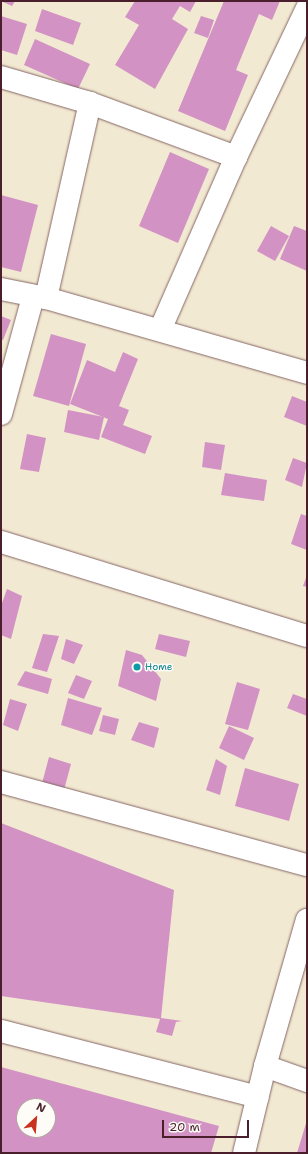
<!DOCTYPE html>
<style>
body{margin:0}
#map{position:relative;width:308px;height:1154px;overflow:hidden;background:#f2e9d2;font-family:"Shantell Sans",sans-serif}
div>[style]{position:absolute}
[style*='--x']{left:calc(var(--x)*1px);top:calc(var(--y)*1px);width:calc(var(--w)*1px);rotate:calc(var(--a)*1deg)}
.building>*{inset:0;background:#d293c4}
.roads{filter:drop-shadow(0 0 1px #856665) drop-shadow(0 0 1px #856665)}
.street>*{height:22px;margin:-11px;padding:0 11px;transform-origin:11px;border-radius:11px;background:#fff}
.dots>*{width:11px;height:11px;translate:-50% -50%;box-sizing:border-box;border:2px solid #fdfcf7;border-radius:50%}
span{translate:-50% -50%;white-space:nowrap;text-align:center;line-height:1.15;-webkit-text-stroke:3px #fdfcf7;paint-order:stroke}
.culture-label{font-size:10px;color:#0d838f}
.left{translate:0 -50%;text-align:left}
.frame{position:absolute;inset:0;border:2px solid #4a1f2b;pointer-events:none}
.north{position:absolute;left:16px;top:1098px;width:40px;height:40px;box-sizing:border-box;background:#fdfcf7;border:1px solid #b5a4a5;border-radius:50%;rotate:26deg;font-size:11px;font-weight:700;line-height:16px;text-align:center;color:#4a1f2b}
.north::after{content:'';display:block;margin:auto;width:14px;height:18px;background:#c8321e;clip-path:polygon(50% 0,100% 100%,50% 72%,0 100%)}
.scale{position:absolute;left:162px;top:1120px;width:87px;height:18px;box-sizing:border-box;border:2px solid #4a1f2b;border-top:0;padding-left:5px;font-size:12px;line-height:14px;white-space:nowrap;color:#4a1f2b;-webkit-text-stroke:3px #fdfcf7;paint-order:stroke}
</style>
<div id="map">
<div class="building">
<i style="clip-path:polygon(1px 1px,15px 1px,12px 6px)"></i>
<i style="clip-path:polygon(135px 1px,196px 1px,190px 12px,180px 6px,172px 19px,188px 29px,155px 89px,115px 65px,139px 25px,125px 17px)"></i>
<i style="clip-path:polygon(224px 1px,280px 1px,272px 20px,259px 14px,236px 70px,248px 75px,225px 131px,178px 111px)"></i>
<i style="clip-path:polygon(42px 9px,81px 23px,73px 45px,35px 31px)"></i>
<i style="clip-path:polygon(1px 16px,27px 24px,17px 55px,1px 50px)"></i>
<i style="clip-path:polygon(201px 16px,214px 20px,208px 38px,194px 33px)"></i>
<i style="clip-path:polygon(35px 39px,90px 64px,78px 89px,24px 65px)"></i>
<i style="clip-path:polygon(170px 152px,209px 169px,178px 243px,139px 226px)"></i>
<i style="clip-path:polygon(1px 195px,38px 205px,21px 272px,1px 267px)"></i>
<i style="clip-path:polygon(271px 226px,289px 236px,275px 261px,257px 251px)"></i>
<i style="clip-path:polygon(294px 226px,307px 231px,307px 271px,280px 259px)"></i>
<i style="clip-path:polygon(1px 316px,11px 320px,3px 340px,1px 339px)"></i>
<i style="clip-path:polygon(51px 334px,86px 344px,69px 406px,33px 396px)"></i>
<i style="clip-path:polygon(123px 352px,138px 359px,119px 406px,129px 410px,123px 425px,152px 436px,145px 454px,101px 437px,108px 419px,70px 404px,87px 360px,115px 372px)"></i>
<i style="clip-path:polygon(292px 396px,307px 402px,307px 426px,284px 417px)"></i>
<i style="clip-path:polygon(68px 410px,104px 417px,99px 440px,64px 432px)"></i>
<i style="clip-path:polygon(27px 434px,46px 438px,39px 472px,20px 469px)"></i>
<i style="clip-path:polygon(205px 442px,225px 445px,221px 470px,202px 467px)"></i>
<i style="clip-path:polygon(293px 458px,307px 463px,302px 487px,285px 480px)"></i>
<i style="clip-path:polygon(225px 473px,267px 480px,264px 501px,221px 495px)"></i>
<i style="clip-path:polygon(301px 514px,307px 516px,307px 550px,291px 544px)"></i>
<i style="clip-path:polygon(307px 575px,307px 587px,303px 586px)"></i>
<i style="clip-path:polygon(7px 589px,22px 596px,11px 639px,1px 635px,1px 606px)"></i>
<i style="clip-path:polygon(43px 634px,59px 636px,47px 672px,32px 668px)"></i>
<i style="clip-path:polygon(159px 634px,190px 641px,186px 657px,155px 649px)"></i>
<i style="clip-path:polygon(66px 639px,83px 645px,74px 664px,61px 659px)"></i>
<i style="clip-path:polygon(126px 650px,142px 655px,161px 679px,156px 701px,118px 686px)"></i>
<i style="clip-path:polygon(25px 671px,52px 679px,48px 694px,17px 685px)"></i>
<i style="clip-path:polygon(76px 675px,92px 681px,84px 699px,68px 693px)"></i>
<i style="clip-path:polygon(237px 682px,260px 689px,248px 730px,225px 724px)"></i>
<i style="clip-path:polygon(293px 694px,307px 699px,307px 716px,287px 708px)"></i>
<i style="clip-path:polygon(68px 698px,102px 708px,92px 735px,61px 725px)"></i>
<i style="clip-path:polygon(10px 699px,27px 704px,18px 731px,3px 725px)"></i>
<i style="clip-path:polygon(103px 715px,119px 719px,115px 735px,99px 731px)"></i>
<i style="clip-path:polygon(139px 722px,159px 728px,154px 748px,131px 740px)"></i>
<i style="clip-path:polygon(229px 726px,254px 738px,244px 760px,219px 748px)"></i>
<i style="clip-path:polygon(49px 757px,71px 764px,64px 790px,41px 787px)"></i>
<i style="clip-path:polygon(216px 759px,227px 766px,220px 795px,206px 790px)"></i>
<i style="clip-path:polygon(245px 768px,299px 784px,289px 821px,235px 806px)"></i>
<i style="clip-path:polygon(1px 823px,174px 890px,161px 1018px,182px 1021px,176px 1022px,172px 1036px,156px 1032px,160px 1019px,1px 996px)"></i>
<i style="clip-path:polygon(evenodd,1px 1067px,219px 1126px,211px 1153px,1px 1153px,1px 1067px,24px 1106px,48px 1106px,48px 1130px,24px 1130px,24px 1106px)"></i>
<i style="clip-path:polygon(307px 1120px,307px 1153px,297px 1153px)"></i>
</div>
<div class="roads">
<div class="street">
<i style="--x:1;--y:77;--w:93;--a:16.3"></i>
<i style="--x:90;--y:103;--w:156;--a:20.3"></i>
<i style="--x:1;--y:289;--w:46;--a:11.3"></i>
<i style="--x:46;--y:298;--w:272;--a:16"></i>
<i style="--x:46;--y:298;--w:200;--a:-77.3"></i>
<i style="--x:160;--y:330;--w:189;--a:-66.3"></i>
<i style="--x:236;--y:157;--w:165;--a:-64.5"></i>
<i style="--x:1;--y:414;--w:121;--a:-74.7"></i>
<i style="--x:1;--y:542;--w:320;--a:17.1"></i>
<i style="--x:1;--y:782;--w:317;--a:15.2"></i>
<i style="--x:1;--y:1031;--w:265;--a:14.4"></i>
<i style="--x:265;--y:1066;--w:45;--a:19.7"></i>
<i style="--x:244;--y:1153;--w:89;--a:-76.4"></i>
<i style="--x:265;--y:1066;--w:152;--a:-74"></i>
</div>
</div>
<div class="dots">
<i style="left:137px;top:667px;background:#0f9aa8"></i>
</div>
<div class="culture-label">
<span class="left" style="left:145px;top:667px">Home</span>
</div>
<div class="frame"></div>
<div class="north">N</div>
<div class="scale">20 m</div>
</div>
